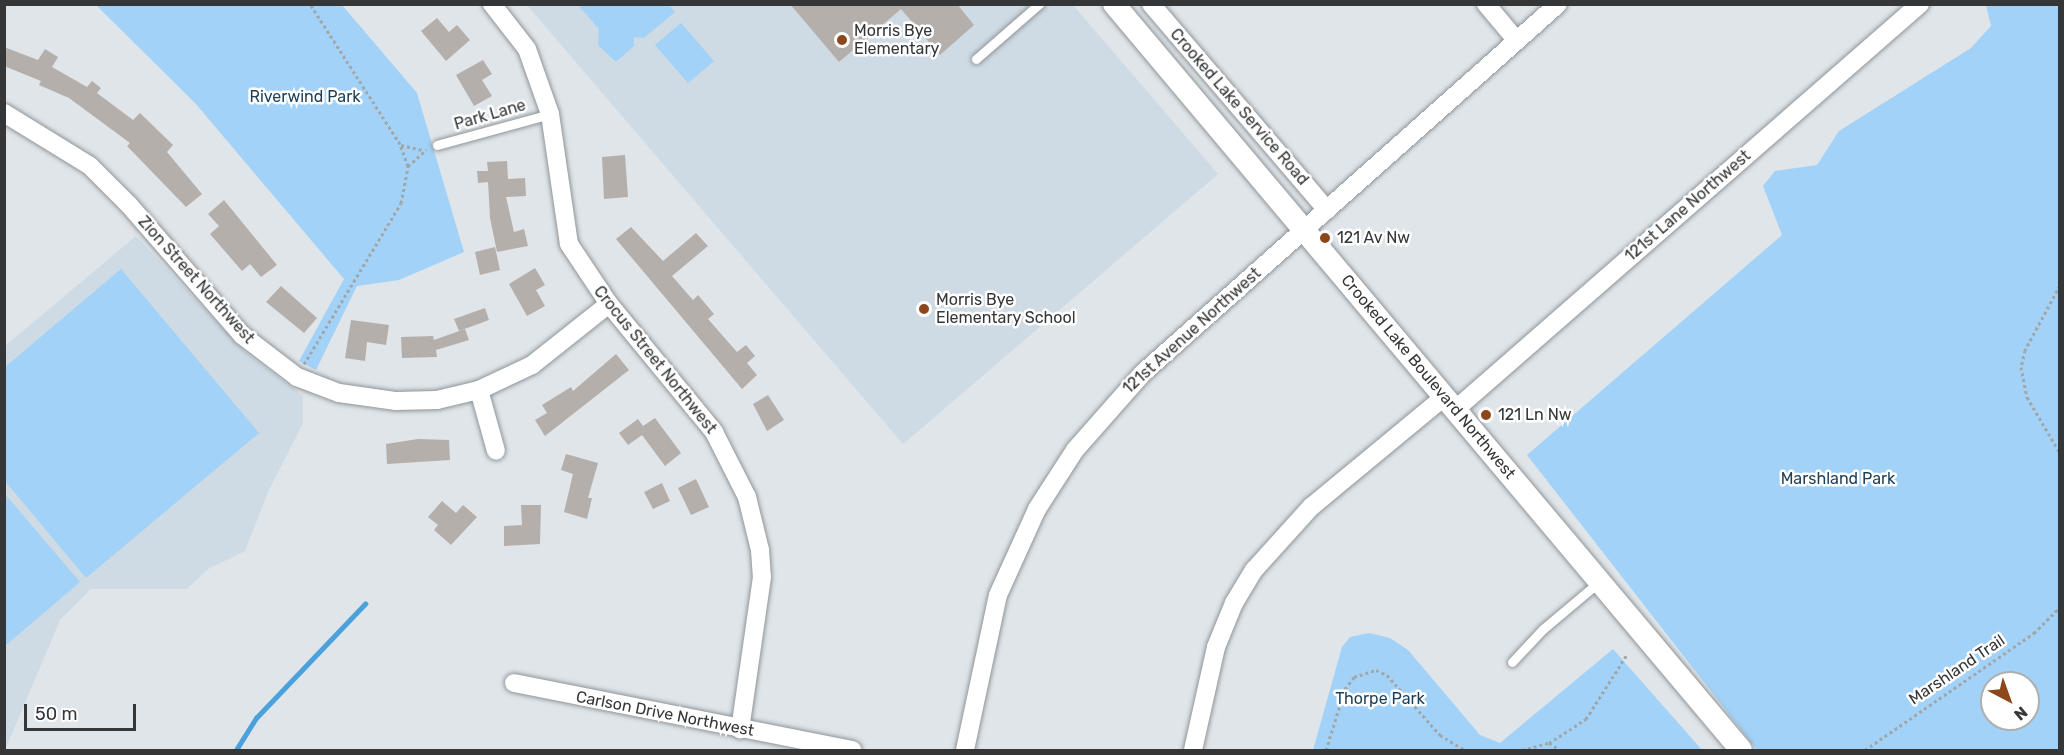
<!DOCTYPE html>
<style>
body{margin:0}
#map{position:relative;width:2064px;height:755px;overflow:hidden;background:#dfe5e9;font-family:Rubik,sans-serif}
div>[style]{position:absolute}
[style*='--x']{left:calc(var(--x)*1px);top:calc(var(--y)*1px);width:calc(var(--w)*1px);rotate:calc(var(--a)*1deg)}
.built>*{inset:0;background:#cedae4}
.green>*{inset:0;background:#a2d2f7}
.stream>*{height:4.5px;margin:-2.25px;padding:0 2.25px;transform-origin:2.25px;border-radius:2.25px;background:#4ba1dc}
.building>*{inset:0;background:#b5afac}
.path>*{height:3px;margin-top:-1.5px;transform-origin:0;background:repeating-linear-gradient(90deg,#a1a6a9 0 3px,transparent 0 6px)}
.roads{filter:drop-shadow(0 0 2px #909599) drop-shadow(0 0 2px #909599)}
.service>*{height:9px;margin:-4.5px;padding:0 4.5px;transform-origin:4.5px;border-radius:4.5px;background:#fff}
.minor>*{height:18px;margin:-9px;padding:0 9px;transform-origin:9px;border-radius:9px;background:#fff}
.tertiary>*{height:22px;margin:-11px;padding:0 11px;transform-origin:11px;border-radius:11px;background:#fff}
.dots>*{width:16px;height:16px;translate:-50% -50%;box-sizing:border-box;border:3px solid #fff;border-radius:50%}
span{translate:-50% -50%;white-space:nowrap;text-align:center;line-height:1.15;-webkit-text-stroke:5px #fff;paint-order:stroke}
.poi-label{font-size:16px;color:#343638}
.left{translate:0 -50%;text-align:left}
.park-label{font-size:16px;color:#1c3f58}
.street-label{font-size:16px;color:#343638}
.frame{position:absolute;inset:0;border:6px solid #343638;pointer-events:none}
.north{position:absolute;left:1980px;top:671px;width:60px;height:60px;box-sizing:border-box;background:#fff;border:2px solid #aeafaf;border-radius:50%;rotate:139deg;font-size:16px;font-weight:700;line-height:24px;text-align:center;color:#343638}
.north::after{content:'';display:block;margin:auto;width:21px;height:27px;background:#8c481c;clip-path:polygon(50% 0,100% 100%,50% 72%,0 100%)}
.scale{position:absolute;left:24px;top:704px;width:112px;height:27px;box-sizing:border-box;border:3px solid #343638;border-top:0;padding-left:8px;font-size:18px;line-height:21px;white-space:nowrap;color:#343638;-webkit-text-stroke:4px #fff;paint-order:stroke}
</style>
<div id="map">
<div class="built">
<i style="clip-path:polygon(527px 5px,1073px 5px,1218px 174px,903px 444px)"></i>
<i style="clip-path:polygon(136px 236px,245px 352px,303px 396px,303px 423px,268px 492px,245px 551px,208px 569px,187px 589px,91px 589px,60px 620px,5px 750px,5px 346px)"></i>
</div>
<div class="green">
<i style="clip-path:polygon(96px 5px,342px 5px,417px 93px,464px 252px,399px 280px,357px 286px,316px 370px,299px 361px,344px 279px,195px 103px)"></i>
<i style="clip-path:polygon(578px 5px,669px 5px,675px 12px,644px 38px,634px 37px,634px 46px,616px 62px,598px 45px,599px 29px)"></i>
<i style="clip-path:polygon(evenodd,1986px 5px,2059px 5px,2059px 750px,1757px 750px,1527px 455px,1782px 235px,1763px 186px,1775px 171px,1817px 165px,1839px 131px,1971px 48px,1991px 26px,1986px 5px,1992px 683px,2028px 683px,2028px 719px,1992px 719px,1992px 683px)"></i>
<i style="clip-path:polygon(681px 23px,714px 61px,688px 83px,655px 45px)"></i>
<i style="clip-path:polygon(121px 269px,259px 433px,86px 578px,5px 481px,5px 367px)"></i>
<i style="clip-path:polygon(4px 493px,80px 582px,5px 646px,4px 646px)"></i>
<i style="clip-path:polygon(1369px 633px,1390px 638px,1408px 650px,1480px 735px,1500px 743px,1613px 649px,1702px 750px,1313px 750px,1342px 647px,1350px 637px)"></i>
</div>
<div class="stream">
<i style="--x:236;--y:750;--w:38;--a:-58"></i>
<i style="--x:256;--y:718;--w:158;--a:-46.3"></i>
</div>
<div class="building">
<i style="clip-path:polygon(790px 4px,957px 4px,974px 25px,940px 55px,901px 9px,839px 62px)"></i>
<i style="clip-path:polygon(437px 18px,449px 32px,457px 25px,470px 40px,446px 61px,421px 31px)"></i>
<i style="clip-path:polygon(4px 47px,38px 60px,45px 49px,58px 57px,52px 67px,87px 87px,92px 81px,101px 88px,97px 93px,133px 120px,140px 113px,173px 145px,167px 152px,202px 194px,186px 207px,127px 146px,130px 143px,69px 98px,39px 85px,41px 81px,4px 66px)"></i>
<i style="clip-path:polygon(483px 60px,492px 74px,482px 80px,492px 96px,474px 106px,456px 75px)"></i>
<i style="clip-path:polygon(625px 155px,628px 197px,604px 199px,602px 157px)"></i>
<i style="clip-path:polygon(507px 161px,508px 179px,525px 178px,526px 196px,506px 197px,514px 232px,524px 229px,528px 246px,497px 252px,490px 218px,488px 182px,478px 183px,477px 171px,488px 171px,487px 162px)"></i>
<i style="clip-path:polygon(224px 200px,277px 265px,261px 277px,250px 264px,242px 271px,210px 234px,219px 226px,208px 214px)"></i>
<i style="clip-path:polygon(631px 227px,663px 261px,696px 233px,708px 246px,672px 276px,693px 300px,698px 295px,714px 314px,708px 319px,737px 352px,746px 345px,755px 356px,747px 363px,757px 375px,742px 389px,616px 239px)"></i>
<i style="clip-path:polygon(495px 247px,500px 270px,480px 275px,475px 252px)"></i>
<i style="clip-path:polygon(535px 268px,545px 285px,536px 290px,545px 306px,527px 316px,509px 284px)"></i>
<i style="clip-path:polygon(281px 286px,317px 318px,304px 333px,266px 302px)"></i>
<i style="clip-path:polygon(485px 308px,489px 320px,459px 331px,454px 319px)"></i>
<i style="clip-path:polygon(351px 320px,389px 325px,386px 345px,367px 342px,365px 361px,345px 358px)"></i>
<i style="clip-path:polygon(465px 329px,469px 340px,436px 350px,437px 357px,402px 358px,401px 337px,433px 336px,434px 340px)"></i>
<i style="clip-path:polygon(616px 354px,629px 370px,545px 436px,535px 420px,547px 413px,542px 405px,571px 387px,573px 391px)"></i>
<i style="clip-path:polygon(768px 395px,784px 420px,767px 431px,753px 404px)"></i>
<i style="clip-path:polygon(655px 418px,681px 453px,665px 466px,642px 435px,628px 445px,619px 433px,638px 419px,643px 426px)"></i>
<i style="clip-path:polygon(418px 439px,449px 440px,450px 460px,387px 464px,386px 444px)"></i>
<i style="clip-path:polygon(566px 454px,598px 463px,588px 498px,592px 498px,587px 519px,564px 512px,573px 474px,561px 470px)"></i>
<i style="clip-path:polygon(696px 479px,709px 507px,691px 515px,678px 488px)"></i>
<i style="clip-path:polygon(662px 483px,670px 501px,653px 509px,644px 492px)"></i>
<i style="clip-path:polygon(442px 501px,456px 513px,463px 505px,477px 517px,451px 545px,434px 530px,438px 525px,428px 517px)"></i>
<i style="clip-path:polygon(521px 505px,541px 505px,540px 544px,504px 546px,504px 526px,522px 525px)"></i>
</div>
<div class="path">
<i style="--x:401;--y:145;--w:23;--a:13"></i>
<i style="--x:408;--y:166;--w:25;--a:-42"></i>
<i style="--x:2060;--y:285;--w:74;--a:118.3"></i>
<i style="--x:2025;--y:350;--w:17;--a:103"></i>
<i style="--x:2021;--y:367;--w:31;--a:79"></i>
<i style="--x:2027;--y:397;--w:65;--a:59.5"></i>
<i style="--x:304;--y:364;--w:188;--a:-58.9"></i>
<i style="--x:401;--y:203;--w:38;--a:-79"></i>
<i style="--x:408;--y:166;--w:23;--a:-110"></i>
<i style="--x:400;--y:144;--w:166;--a:-122.7"></i>
<i style="--x:1549;--y:743;--w:13;--a:32"></i>
<i style="--x:1326;--y:750;--w:64;--a:-72.7"></i>
<i style="--x:1345;--y:689;--w:15;--a:-53"></i>
<i style="--x:1354;--y:677;--w:23;--a:-18"></i>
<i style="--x:1376;--y:670;--w:12;--a:24"></i>
<i style="--x:1387;--y:675;--w:80;--a:48.5"></i>
<i style="--x:1440;--y:735;--w:29;--a:31"></i>
<i style="--x:1522;--y:750;--w:28;--a:-15"></i>
<i style="--x:1549;--y:743;--w:44;--a:-33"></i>
<i style="--x:1586;--y:719;--w:75;--a:-57.6"></i>
<i style="--x:1865;--y:750;--w:206;--a:-34.7"></i>
<i style="--x:2034;--y:633;--w:37;--a:-45"></i>
</div>
<div class="roads">
<div class="service">
<i style="--x:976;--y:59;--w:84;--a:-41.1"></i>
<i style="--x:437;--y:145;--w:117;--a:-15.3"></i>
<i style="--x:1512;--y:662;--w:45;--a:-46.8"></i>
<i style="--x:1543;--y:629;--w:75;--a:-40.1"></i>
</div>
<div class="minor">
<i style="--x:492;--y:4;--w:57;--a:52.1"></i>
<i style="--x:527;--y:49;--w:69;--a:70.5"></i>
<i style="--x:550;--y:114;--w:131;--a:81.7"></i>
<i style="--x:569;--y:244;--w:72;--a:56.3"></i>
<i style="--x:609;--y:304;--w:166;--a:50.6"></i>
<i style="--x:714;--y:432;--w:73;--a:63.1"></i>
<i style="--x:747;--y:497;--w:55;--a:76.2"></i>
<i style="--x:760;--y:550;--w:27;--a:86"></i>
<i style="--x:762;--y:577;--w:154;--a:98.2"></i>
<i style="--x:1151;--y:4;--w:271;--a:49.5"></i>
<i style="--x:1486;--y:4;--w:48;--a:50"></i>
<i style="--x:4;--y:113;--w:101;--a:31.6"></i>
<i style="--x:90;--y:166;--w:55;--a:45"></i>
<i style="--x:129;--y:205;--w:172;--a:49"></i>
<i style="--x:242;--y:335;--w:69;--a:37.4"></i>
<i style="--x:297;--y:377;--w:45;--a:20.9"></i>
<i style="--x:339;--y:393;--w:58;--a:8"></i>
<i style="--x:396;--y:401;--w:41;--a:-1.4"></i>
<i style="--x:437;--y:400;--w:43;--a:-13.4"></i>
<i style="--x:479;--y:390;--w:59;--a:-25.3"></i>
<i style="--x:532;--y:365;--w:98;--a:-38.4"></i>
<i style="--x:479;--y:390;--w:63;--a:74.4"></i>
<i style="--x:1456;--y:409;--w:616;--a:-41.12"></i>
<i style="--x:514;--y:683;--w:345;--a:11.2"></i>
<i style="--x:965;--y:750;--w:158;--a:-78"></i>
<i style="--x:998;--y:595;--w:94;--a:-65.6"></i>
<i style="--x:1037;--y:509;--w:70;--a:-57.2"></i>
<i style="--x:1075;--y:450;--w:103;--a:-48.6"></i>
<i style="--x:1143;--y:373;--w:555;--a:-41.64"></i>
<i style="--x:1193;--y:750;--w:106;--a:-77.4"></i>
<i style="--x:1216;--y:647;--w:48;--a:-67.8"></i>
<i style="--x:1234;--y:603;--w:39;--a:-59"></i>
<i style="--x:1254;--y:570;--w:85;--a:-47.9"></i>
<i style="--x:1311;--y:507;--w:174;--a:-39.6"></i>
</div>
<div class="tertiary">
<i style="--x:1114;--y:4;--w:974;--a:49.95"></i>
</div>
</div>
<div class="dots">
<i style="left:842px;top:40px;background:#8c481c"></i>
<i style="left:1325px;top:238px;background:#8c481c"></i>
<i style="left:924px;top:309px;background:#8c481c"></i>
<i style="left:1486px;top:415px;background:#8c481c"></i>
</div>
<div class="poi-label">
<span class="left" style="left:854px;top:40px">Morris Bye<br>Elementary</span>
<span class="left" style="left:1337px;top:238px">121 Av Nw</span>
<span class="left" style="left:936px;top:309px">Morris Bye<br>Elementary School</span>
<span class="left" style="left:1498px;top:415px">121 Ln Nw</span>
</div>
<div class="park-label">
<span style="left:305px;top:97px">Riverwind Park</span>
<span style="left:1838px;top:479px">Marshland Park</span>
<span style="left:1380px;top:699px">Thorpe Park</span>
</div>
<div class="street-label">
<span style="left:1239px;top:107px;rotate:49deg">Crooked Lake Service Road</span>
<span style="left:490px;top:115px;rotate:-16deg">Park Lane</span>
<span style="left:1688px;top:206px;rotate:-41deg">121st Lane Northwest</span>
<span style="left:196px;top:280px;rotate:48deg">Zion Street Northwest</span>
<span style="left:1192px;top:331px;rotate:-42deg">121st Avenue Northwest</span>
<span style="left:655px;top:360px;rotate:51deg">Crocus Street Northwest</span>
<span style="left:1428px;top:377px;rotate:50deg">Crooked Lake Boulevard Northwest</span>
<span style="left:1957px;top:670px;rotate:-34deg">Marshland Trail</span>
<span style="left:665px;top:714px;rotate:11deg">Carlson Drive Northwest</span>
</div>
<div class="frame"></div>
<div class="north">N</div>
<div class="scale">50 m</div>
</div>
